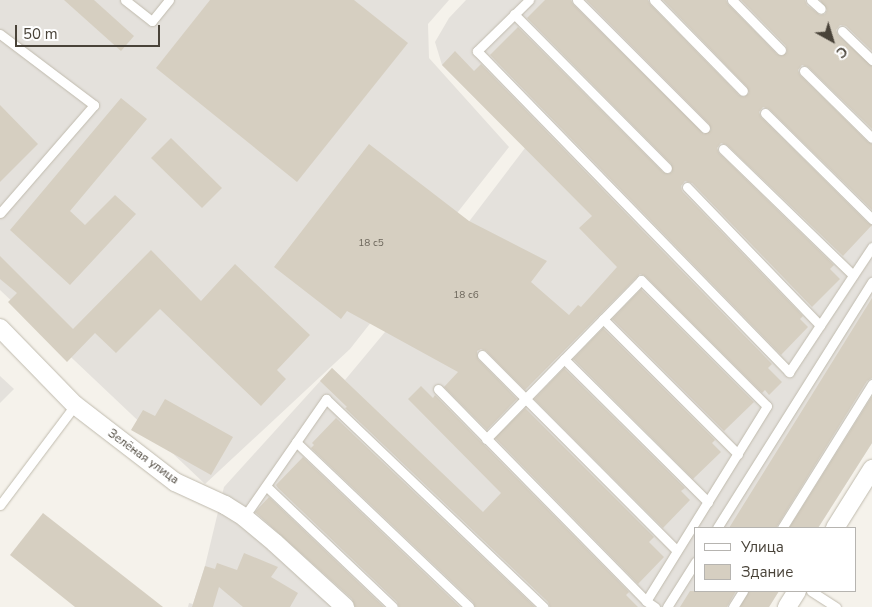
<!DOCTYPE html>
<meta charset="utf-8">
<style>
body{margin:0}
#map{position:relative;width:872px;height:607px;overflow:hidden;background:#f5f2eb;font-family:"Nunito Sans",sans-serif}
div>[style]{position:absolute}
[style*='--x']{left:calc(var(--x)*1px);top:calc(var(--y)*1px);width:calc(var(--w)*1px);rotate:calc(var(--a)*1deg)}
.industrial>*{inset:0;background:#e4e1dc}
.building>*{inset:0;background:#d6cfc1}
.roads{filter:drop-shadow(0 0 1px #c0bbae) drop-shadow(0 0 1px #c0bbae)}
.lane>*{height:9px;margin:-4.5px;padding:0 4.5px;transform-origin:4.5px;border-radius:4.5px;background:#fff}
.street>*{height:18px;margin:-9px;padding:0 9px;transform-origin:9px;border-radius:9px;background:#fff}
span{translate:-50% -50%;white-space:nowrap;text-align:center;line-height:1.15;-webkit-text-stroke:5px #fff;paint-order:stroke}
.number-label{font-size:10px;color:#6c665b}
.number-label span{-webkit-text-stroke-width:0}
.street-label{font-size:12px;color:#494339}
.legend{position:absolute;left:694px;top:527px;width:162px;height:65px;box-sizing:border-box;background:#fff;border:1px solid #b6b4b0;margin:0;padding:6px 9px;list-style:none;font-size:15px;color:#494339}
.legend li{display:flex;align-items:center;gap:10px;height:25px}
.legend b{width:25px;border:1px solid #b6b4b0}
.north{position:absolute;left:807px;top:15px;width:50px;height:50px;-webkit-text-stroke:4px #fff;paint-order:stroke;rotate:141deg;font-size:14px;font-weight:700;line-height:20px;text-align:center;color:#494339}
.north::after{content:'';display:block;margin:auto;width:18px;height:22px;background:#494339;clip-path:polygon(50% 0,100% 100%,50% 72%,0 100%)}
.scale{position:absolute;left:15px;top:25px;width:145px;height:22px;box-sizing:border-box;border:2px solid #494339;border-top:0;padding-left:6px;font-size:15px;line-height:18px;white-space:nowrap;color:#494339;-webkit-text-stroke:4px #fff;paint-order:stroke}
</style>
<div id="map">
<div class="industrial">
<i style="clip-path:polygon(0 0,449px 0,428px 24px,429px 58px,509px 147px,350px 349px,205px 484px,0 290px)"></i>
<i style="clip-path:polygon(466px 0,872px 0,872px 443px,818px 528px,696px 528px,696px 591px,779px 591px,769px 607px,188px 607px,189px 603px,193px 604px,205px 566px,224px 487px,332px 368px,345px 380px,385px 332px,525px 148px,442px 65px,435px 42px,449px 18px)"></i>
<i style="clip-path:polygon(0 376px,14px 389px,0 403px)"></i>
</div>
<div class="building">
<i style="clip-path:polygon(64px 0,94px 0,134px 36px,121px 51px)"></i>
<i style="clip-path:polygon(210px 0,354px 0,408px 43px,297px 182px,156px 68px)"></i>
<i style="clip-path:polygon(545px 0,571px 0,573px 4px,704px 134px,711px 130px,709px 124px,586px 0,648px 0,650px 4px,739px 95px,744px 97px,749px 93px,747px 87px,663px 0,726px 0,728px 4px,777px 54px,782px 56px,787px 52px,786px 46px,741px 0,805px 0,807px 5px,820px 15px,825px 14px,827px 10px,820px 0,872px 0,872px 51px,846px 26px,840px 25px,836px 30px,838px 35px,872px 66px,872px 129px,808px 67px,802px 65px,798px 70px,800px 75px,868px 142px,872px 144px,872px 210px,769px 109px,763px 107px,759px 112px,761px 117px,868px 223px,872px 225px,843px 256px,727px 145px,721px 143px,717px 148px,719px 153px,834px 265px,830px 269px,840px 279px,812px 307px,692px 183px,685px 181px,681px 186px,682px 191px,803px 316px,800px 319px,808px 327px,781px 355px,490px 55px,518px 27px,663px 172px,668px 174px,672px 172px,671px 164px,527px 18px)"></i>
<i style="clip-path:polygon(455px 51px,474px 71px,481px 64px,772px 364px,768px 368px,782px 382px,769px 395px,765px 390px,762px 393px,645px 276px,640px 274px,525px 390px,486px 351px,481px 349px,477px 351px,478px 359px,517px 399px,487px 430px,444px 387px,458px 372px,347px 311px,341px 319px,274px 267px,369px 144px,469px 221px,547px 261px,531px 282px,569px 315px,578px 305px,581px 307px,617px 267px,579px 228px,592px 216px,442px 65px)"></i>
<i style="clip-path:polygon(121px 98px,147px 119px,70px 211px,85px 225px,115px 195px,136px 214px,70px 285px,10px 230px)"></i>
<i style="clip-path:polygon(0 105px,38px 144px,0 182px)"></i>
<i style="clip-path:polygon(171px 138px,222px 188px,202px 208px,151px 158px)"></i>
<i style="clip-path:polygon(151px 250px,201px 301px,235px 264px,310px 335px,277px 370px,286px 379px,261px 406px,160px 309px,116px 353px,95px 333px,67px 362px,8px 302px,17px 293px,0 279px,0 256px,73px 329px)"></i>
<i style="clip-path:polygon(641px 289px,754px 402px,724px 431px,612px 319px)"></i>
<i style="clip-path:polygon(872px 298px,872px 378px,867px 381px,776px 528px,729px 528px)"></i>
<i style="clip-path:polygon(603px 328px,715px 440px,712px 443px,721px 452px,693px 479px,573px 359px)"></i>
<i style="clip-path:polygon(332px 368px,483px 512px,501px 493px,408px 399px,421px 386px,433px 398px,435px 395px,629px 592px,626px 595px,638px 607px,550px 607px,548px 602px,345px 408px,347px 407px,320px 381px)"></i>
<i style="clip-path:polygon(564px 368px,685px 488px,681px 491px,690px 500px,663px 528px,534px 399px)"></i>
<i style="clip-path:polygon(872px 396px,872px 443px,818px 528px,789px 528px)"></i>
<i style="clip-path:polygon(165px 399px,233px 437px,211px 475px,131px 430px,143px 410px,155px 416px)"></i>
<i style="clip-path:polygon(525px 408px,654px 537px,649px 542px,664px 557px,638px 584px,495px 438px)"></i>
<i style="clip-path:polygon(336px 418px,535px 607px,475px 607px,473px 602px,311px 448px,314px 445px,312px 443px)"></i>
<i style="clip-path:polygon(303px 457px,460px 607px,399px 607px,397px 602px,278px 488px,276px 485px)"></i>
<i style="clip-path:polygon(269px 497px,384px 607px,355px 607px,352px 599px,255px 512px)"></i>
<i style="clip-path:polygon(43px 513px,163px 607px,75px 607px,10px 555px)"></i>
<i style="clip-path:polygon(244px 553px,278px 567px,271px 577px,298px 593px,290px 607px,243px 607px,219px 587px,213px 607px,192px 607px,205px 566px,215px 569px,217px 563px,237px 570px)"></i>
<i style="clip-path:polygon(690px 591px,736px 591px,727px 607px,680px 607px)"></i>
<i style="clip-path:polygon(749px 591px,779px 591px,769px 607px,740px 607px)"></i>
</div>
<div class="roads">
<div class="lane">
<i style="--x:125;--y:0;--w:34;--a:38"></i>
<i style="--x:152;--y:21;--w:27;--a:-51"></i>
<i style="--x:529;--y:0;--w:73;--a:135.6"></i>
<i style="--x:477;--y:51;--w:448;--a:45.8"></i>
<i style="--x:789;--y:372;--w:150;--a:-56.4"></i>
<i style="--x:577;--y:0;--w:181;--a:45"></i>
<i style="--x:654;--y:0;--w:127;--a:45.6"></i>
<i style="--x:732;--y:0;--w:70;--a:45.6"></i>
<i style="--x:811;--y:0;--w:13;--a:42"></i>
<i style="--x:514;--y:14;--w:217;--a:45.2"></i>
<i style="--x:842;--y:31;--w:42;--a:44"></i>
<i style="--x:0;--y:34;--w:118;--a:37.1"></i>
<i style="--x:94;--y:105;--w:143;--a:131"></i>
<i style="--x:804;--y:71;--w:95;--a:44.6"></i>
<i style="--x:765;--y:113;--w:151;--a:44.7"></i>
<i style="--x:723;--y:149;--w:181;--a:44.1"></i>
<i style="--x:687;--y:187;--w:192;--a:46.1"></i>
<i style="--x:603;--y:319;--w:191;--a:45"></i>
<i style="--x:482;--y:355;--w:276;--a:45.1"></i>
<i style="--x:564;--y:359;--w:203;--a:44.8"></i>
<i style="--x:438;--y:389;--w:297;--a:45.5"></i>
<i style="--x:646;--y:601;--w:11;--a:34"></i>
<i style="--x:486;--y:439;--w:222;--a:-45.7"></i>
<i style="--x:641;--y:280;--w:178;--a:45"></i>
<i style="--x:767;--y:406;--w:229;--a:121.8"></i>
<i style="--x:296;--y:442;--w:239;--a:43.6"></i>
<i style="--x:266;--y:486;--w:175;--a:43.6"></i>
<i style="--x:0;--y:505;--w:125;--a:-53.1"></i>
<i style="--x:244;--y:517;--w:144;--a:-55.2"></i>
<i style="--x:326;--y:399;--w:301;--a:43.7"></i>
<i style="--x:717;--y:528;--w:291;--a:-57.8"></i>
<i style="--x:782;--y:528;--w:170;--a:-58"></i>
<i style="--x:811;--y:591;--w:30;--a:33"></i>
<i style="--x:667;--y:607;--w:54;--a:-57.8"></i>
<i style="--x:733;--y:607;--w:19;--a:-58"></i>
</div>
<div class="street">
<i style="--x:0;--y:328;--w:107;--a:45.8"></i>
<i style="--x:75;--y:405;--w:126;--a:37.6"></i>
<i style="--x:175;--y:482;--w:55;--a:24.7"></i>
<i style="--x:225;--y:505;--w:22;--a:32"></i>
<i style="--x:244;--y:517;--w:40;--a:40"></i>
<i style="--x:275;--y:543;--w:95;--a:42.4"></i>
<i style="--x:835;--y:528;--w:70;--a:-57.9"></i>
<i style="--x:787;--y:607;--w:19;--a:-58"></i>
</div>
</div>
<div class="number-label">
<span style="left:371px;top:244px">18 с5</span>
<span style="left:466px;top:296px">18 с6</span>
</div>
<div class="street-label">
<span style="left:143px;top:457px;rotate:36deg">Зелёная улица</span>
</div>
<ul class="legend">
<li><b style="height:6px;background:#fff"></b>Улица</li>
<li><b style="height:14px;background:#d6cfc1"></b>Здание</li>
</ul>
<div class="north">С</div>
<div class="scale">50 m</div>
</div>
